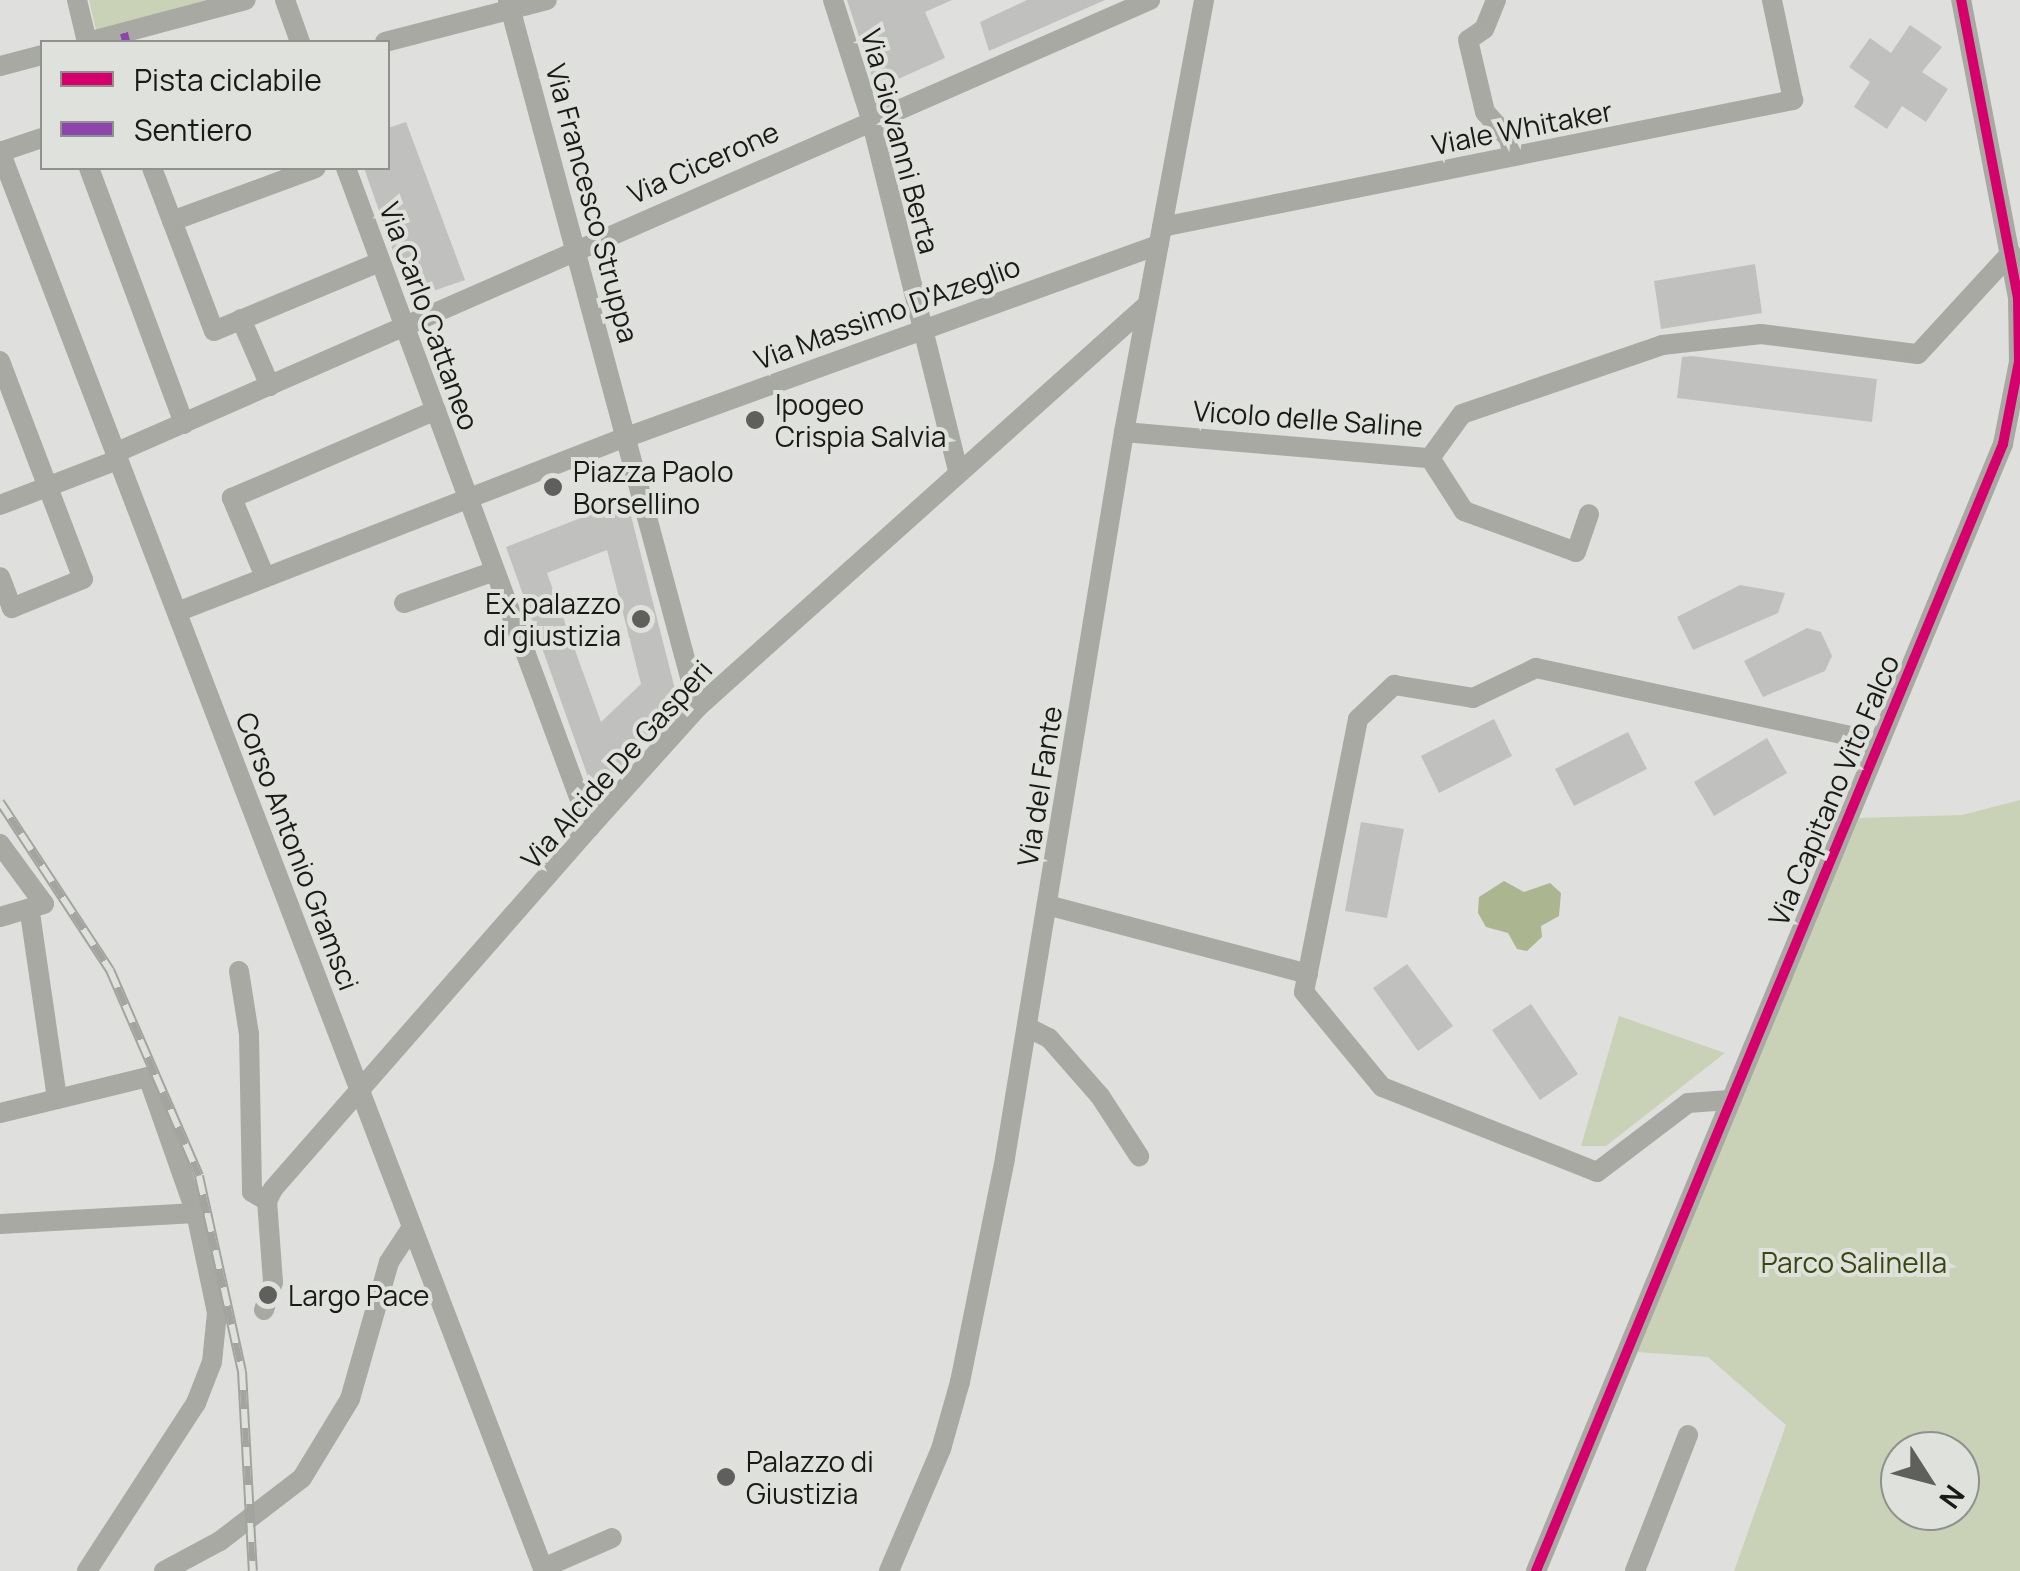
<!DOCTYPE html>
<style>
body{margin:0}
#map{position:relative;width:2020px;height:1571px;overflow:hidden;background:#dfe0dd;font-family:Manrope,sans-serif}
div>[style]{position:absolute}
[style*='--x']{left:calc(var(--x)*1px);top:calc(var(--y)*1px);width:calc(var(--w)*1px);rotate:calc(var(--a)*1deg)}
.green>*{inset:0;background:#c9d1b6}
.water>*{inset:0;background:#abb691}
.building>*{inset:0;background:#c0c1bf}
.minor>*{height:20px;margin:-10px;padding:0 10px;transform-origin:10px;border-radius:10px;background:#a7a9a2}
.rail>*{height:10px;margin-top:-5px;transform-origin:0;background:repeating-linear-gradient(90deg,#dfe1dc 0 19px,#a3a4a0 0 38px);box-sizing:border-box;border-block:2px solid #a3a4a0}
.quiet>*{height:8px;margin-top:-4px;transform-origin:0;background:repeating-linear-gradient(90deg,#8e44ad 0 15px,transparent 0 23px)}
.cycleway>*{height:10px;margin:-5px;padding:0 5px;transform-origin:5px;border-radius:5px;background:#d6006c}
.dots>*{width:28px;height:28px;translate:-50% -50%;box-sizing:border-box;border:5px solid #dfe1dc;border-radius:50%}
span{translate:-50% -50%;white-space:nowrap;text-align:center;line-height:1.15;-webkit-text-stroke:8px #dfe1dc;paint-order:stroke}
.street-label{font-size:28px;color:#1a1a18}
.poi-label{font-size:28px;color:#1a1a18}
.left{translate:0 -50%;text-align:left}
.right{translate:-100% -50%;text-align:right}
.park-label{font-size:28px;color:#3a470c}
.legend{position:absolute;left:40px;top:40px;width:350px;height:130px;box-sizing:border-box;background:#dfe1dc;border:2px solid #90918e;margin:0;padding:12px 18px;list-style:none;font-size:30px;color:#1a1a18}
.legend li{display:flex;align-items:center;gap:20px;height:50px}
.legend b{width:50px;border:2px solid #90918e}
.north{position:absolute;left:1880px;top:1431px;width:100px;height:100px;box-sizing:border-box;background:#dfe1dc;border:2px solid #90918e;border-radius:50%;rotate:126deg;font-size:28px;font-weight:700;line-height:40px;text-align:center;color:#1a1a18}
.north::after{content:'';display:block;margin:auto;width:35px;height:45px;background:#5f5f5d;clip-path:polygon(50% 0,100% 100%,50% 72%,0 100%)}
</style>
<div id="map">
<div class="green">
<i style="clip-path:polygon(89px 0,207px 0,96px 30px)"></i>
<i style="clip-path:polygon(evenodd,2020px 800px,2020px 1571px,1734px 1571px,1786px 1425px,1708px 1357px,1636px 1352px,1859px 818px,1962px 815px,2020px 800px,1900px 1451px,1960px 1451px,1960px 1511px,1900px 1511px,1900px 1451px)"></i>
<i style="clip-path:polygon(1619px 1016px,1725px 1053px,1606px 1146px,1581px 1146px)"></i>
</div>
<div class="water">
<i style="clip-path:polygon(1504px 881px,1524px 892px,1550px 883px,1561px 893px,1559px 916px,1541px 926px,1542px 937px,1527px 951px,1517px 949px,1508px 933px,1486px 927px,1478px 913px,1479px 897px)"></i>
</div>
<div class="building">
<i style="clip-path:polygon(847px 0,952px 0,925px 12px,945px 58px,876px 89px)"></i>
<i style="clip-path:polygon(1027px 0,1105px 0,989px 51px,980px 22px)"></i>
<i style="clip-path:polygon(1910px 25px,1942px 47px,1922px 72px,1948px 89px,1926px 122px,1902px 106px,1887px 129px,1854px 107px,1870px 82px,1849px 67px,1870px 38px,1891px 53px)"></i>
<i style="clip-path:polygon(406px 122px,465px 280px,410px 299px,364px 168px,388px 168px,388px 128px)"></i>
<i style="clip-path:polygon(1755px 264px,1762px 313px,1661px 329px,1654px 281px)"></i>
<i style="clip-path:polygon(1692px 356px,1877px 379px,1872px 422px,1677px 398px,1682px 357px)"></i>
<i style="clip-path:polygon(evenodd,627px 500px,679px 705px,605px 785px,592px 788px,506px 547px,627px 500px,607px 550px,641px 684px,601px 722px,547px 573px,607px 550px)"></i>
<i style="clip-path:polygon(1740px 585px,1785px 593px,1778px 613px,1693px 650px,1677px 617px)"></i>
<i style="clip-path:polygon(1807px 628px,1821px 632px,1832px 656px,1825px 671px,1763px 697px,1744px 661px)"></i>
<i style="clip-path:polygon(1494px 719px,1512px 756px,1439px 793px,1421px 756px)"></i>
<i style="clip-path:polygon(1628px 732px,1647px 769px,1574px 806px,1555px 769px)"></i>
<i style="clip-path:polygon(1767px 738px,1787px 773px,1714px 816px,1694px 782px)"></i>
<i style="clip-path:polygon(1361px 822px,1404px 829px,1387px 918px,1345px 911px)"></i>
<i style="clip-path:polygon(1407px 964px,1453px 1026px,1418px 1051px,1373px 988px)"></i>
<i style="clip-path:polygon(1531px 1004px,1578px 1074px,1540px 1100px,1492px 1030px)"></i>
</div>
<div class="minor">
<i style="--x:77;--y:0;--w:43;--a:76.6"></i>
<i style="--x:285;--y:0;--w:45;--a:70.3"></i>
<i style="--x:508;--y:0;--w:732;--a:74.96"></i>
<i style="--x:833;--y:0;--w:125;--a:72.3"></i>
<i style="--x:871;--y:119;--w:363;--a:76.1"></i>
<i style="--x:1496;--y:0;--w:31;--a:112"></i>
<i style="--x:1484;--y:29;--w:19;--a:145"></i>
<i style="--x:1468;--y:40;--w:74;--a:76.7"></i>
<i style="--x:1485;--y:112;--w:36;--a:48"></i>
<i style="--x:1509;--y:139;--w:17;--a:77"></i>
<i style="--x:88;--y:42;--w:163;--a:-14.9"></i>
<i style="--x:385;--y:42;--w:167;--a:-14.5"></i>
<i style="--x:0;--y:66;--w:43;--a:-14.7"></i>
<i style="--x:0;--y:151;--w:1521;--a:69.04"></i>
<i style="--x:0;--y:152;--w:44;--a:-18.4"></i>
<i style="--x:89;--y:168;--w:273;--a:69.6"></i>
<i style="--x:152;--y:168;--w:174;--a:69.2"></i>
<i style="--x:214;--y:331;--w:180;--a:-22.6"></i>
<i style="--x:346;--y:168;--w:703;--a:69.68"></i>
<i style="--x:172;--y:221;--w:153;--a:-20.2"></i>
<i style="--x:1162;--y:227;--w:644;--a:-11.38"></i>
<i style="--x:1793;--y:100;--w:102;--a:-101.9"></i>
<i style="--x:241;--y:319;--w:73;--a:66.6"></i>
<i style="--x:0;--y:361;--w:233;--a:69.2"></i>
<i style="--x:83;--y:579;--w:77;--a:157.8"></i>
<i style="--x:12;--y:608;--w:33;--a:-111"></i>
<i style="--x:1124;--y:432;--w:307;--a:4.9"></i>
<i style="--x:1430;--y:458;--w:54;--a:-54"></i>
<i style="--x:1462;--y:414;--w:212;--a:-19"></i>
<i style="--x:1662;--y:345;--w:100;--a:-6.3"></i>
<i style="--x:1761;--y:334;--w:158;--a:7.3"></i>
<i style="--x:1918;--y:354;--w:137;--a:-47.4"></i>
<i style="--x:115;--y:453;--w:1130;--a:-23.64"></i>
<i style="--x:1430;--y:458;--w:63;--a:57.3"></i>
<i style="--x:1464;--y:511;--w:119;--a:20.1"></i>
<i style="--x:1576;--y:552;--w:40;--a:-71.1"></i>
<i style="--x:0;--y:505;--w:125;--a:-21"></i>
<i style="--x:265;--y:577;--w:86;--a:-112.7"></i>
<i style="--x:232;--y:498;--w:222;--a:-23.3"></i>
<i style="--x:404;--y:603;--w:96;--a:-19.4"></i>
<i style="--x:177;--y:612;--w:483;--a:-21.3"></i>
<i style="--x:627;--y:437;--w:565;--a:-19.88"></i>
<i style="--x:0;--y:844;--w:74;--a:53.7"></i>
<i style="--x:44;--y:904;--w:46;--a:163.5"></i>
<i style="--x:1047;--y:905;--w:270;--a:14.8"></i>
<i style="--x:30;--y:913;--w:188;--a:81.7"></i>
<i style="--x:239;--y:971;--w:64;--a:81"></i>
<i style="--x:249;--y:1034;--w:158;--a:88.9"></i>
<i style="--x:252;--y:1192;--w:17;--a:31"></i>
<i style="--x:1027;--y:1027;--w:25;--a:27"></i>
<i style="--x:1049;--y:1038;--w:77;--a:48.7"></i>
<i style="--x:1100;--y:1096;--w:72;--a:57"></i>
<i style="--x:1729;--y:1100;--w:41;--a:175.8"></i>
<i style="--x:1688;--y:1103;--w:114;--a:142.8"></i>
<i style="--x:1597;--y:1172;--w:231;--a:-158.4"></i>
<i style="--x:1382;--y:1087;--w:123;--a:-129.4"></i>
<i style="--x:1304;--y:992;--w:278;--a:-78.8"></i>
<i style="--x:1358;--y:719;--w:50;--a:-43.4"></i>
<i style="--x:1394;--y:685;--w:80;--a:9.3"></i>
<i style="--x:1473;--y:698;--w:70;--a:-25.5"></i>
<i style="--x:1536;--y:668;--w:349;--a:12.2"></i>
<i style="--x:0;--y:1113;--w:152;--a:-13.7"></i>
<i style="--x:148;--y:1077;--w:144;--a:70.6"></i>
<i style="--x:196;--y:1213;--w:102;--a:78.1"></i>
<i style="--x:217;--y:1313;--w:49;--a:95.8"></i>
<i style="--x:212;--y:1362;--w:44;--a:111.3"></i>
<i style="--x:196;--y:1403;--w:200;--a:123"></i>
<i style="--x:0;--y:1224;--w:196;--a:-3.2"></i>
<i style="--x:264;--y:1310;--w:29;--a:-72"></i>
<i style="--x:273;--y:1282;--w:81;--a:-94.2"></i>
<i style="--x:267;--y:1201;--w:13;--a:-63"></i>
<i style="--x:273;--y:1189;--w:481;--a:-48.8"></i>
<i style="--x:590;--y:827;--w:161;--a:-48"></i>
<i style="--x:698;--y:707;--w:603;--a:-41.84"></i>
<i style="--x:543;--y:1568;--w:75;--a:-23.5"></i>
<i style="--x:164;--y:1571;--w:64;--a:-28.2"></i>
<i style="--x:220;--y:1541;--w:103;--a:-37.5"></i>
<i style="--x:302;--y:1478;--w:92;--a:-58.7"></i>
<i style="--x:350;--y:1399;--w:142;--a:-74.1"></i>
<i style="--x:389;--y:1262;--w:42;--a:-56.7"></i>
<i style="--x:889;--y:1571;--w:133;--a:-66.9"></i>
<i style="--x:941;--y:1449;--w:70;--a:-74.2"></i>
<i style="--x:960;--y:1382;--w:228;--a:-78.6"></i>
<i style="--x:1005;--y:1158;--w:736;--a:-80.69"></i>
<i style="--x:1124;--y:432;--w:439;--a:-79.5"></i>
<i style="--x:1536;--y:1571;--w:1220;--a:-67.49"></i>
<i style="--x:2003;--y:444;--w:84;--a:-79"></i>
<i style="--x:2019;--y:362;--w:64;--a:-90.9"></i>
<i style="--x:2018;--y:298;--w:303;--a:-100.8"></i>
<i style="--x:1635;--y:1571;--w:146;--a:-68.7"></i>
</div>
<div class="rail">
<i style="--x:0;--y:802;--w:201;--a:56.8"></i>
<i style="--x:110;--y:970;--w:224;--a:66.6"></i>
<i style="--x:199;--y:1176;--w:200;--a:77.6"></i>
<i style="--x:242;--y:1371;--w:200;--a:86.9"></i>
</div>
<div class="quiet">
<i style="--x:124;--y:33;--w:9;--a:77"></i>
</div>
<div class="cycleway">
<i style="--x:1536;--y:1571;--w:1220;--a:-67.49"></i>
<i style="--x:2003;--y:444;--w:84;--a:-79"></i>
<i style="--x:2019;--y:362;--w:64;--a:-90.9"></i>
<i style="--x:2018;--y:298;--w:303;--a:-100.8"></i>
</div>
<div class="dots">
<i style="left:755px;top:420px;background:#5f5f5d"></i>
<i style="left:553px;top:487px;background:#5f5f5d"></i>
<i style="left:641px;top:619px;background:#5f5f5d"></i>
<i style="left:268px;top:1295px;background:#5f5f5d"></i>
<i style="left:726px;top:1477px;background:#5f5f5d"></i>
</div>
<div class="street-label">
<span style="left:1522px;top:127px;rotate:-11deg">Viale Whitaker</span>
<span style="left:901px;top:141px;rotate:75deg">Via Giovanni Berta</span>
<span style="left:703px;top:162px;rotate:-24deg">Via Cicerone</span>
<span style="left:593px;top:203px;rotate:75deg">Via Francesco Struppa</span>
<span style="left:887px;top:312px;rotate:-20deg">Via Massimo D'Azeglio</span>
<span style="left:430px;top:316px;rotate:70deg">Via Carlo Cattaneo</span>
<span style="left:1308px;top:418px;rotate:4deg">Vicolo delle Saline</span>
<span style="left:616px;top:764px;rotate:-48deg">Via Alcide De Gasperi</span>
<span style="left:1039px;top:786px;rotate:-81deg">Via del Fante</span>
<span style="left:1833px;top:790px;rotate:-67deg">Via Capitano Vito Falco</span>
<span style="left:298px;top:851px;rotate:69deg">Corso Antonio Gramsci</span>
</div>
<div class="poi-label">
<span class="left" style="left:775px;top:420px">Ipogeo<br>Crispia Salvia</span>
<span class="left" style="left:573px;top:487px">Piazza Paolo<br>Borsellino</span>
<span class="right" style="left:621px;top:619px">Ex palazzo<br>di giustizia</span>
<span class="left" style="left:288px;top:1295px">Largo Pace</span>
<span class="left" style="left:746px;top:1477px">Palazzo di<br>Giustizia</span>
</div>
<div class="park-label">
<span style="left:1854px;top:1262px">Parco Salinella</span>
</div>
<ul class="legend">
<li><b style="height:12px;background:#d6006c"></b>Pista ciclabile</li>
<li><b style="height:12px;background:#8e44ad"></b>Sentiero</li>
</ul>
<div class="north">N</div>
</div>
